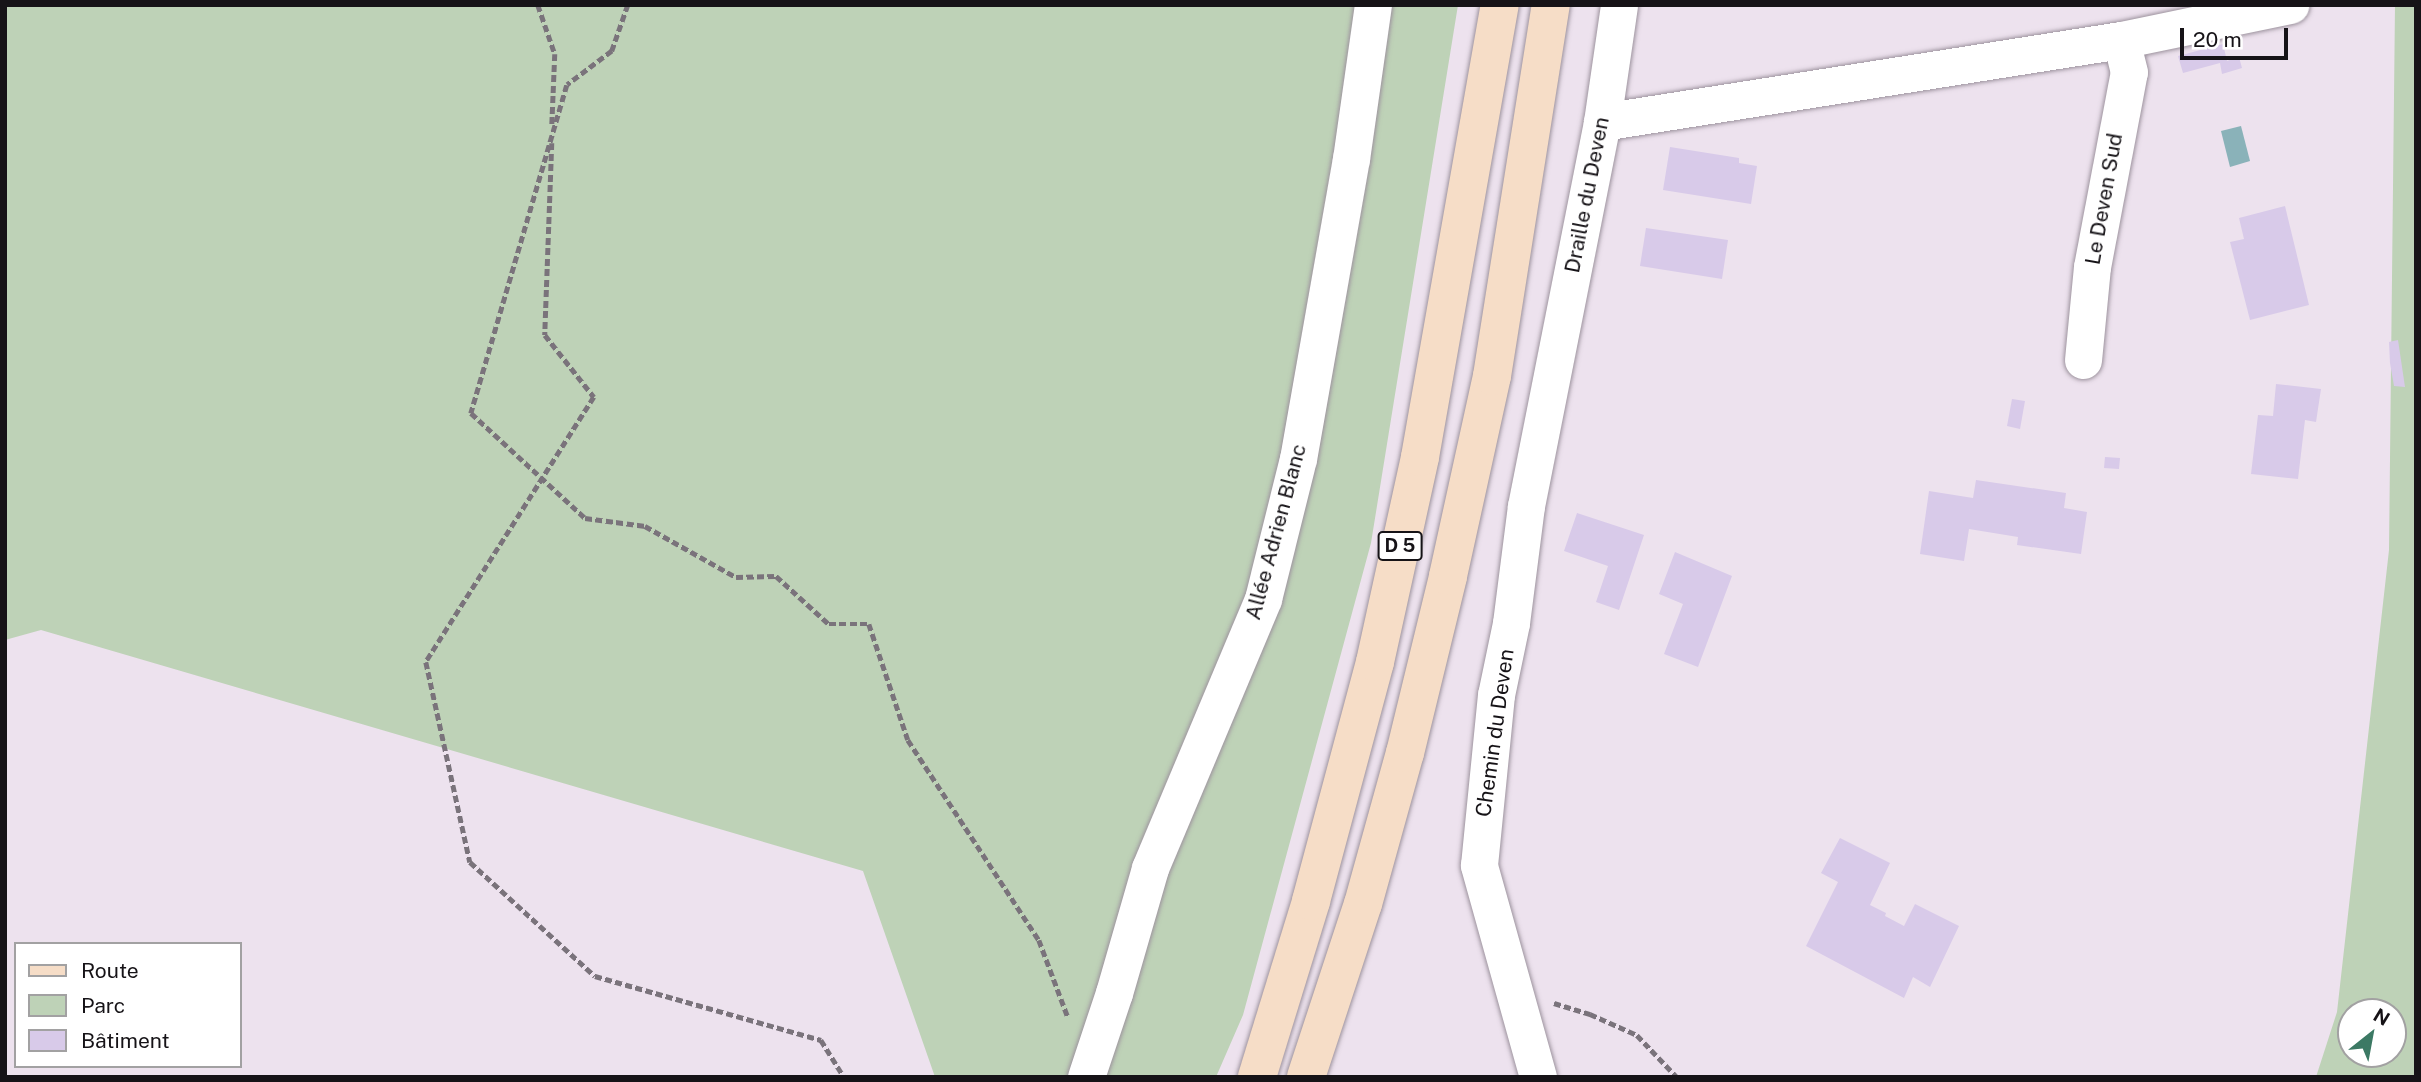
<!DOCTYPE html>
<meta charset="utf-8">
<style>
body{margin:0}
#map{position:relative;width:2421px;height:1082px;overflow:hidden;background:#ede2ee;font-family:"Public Sans",sans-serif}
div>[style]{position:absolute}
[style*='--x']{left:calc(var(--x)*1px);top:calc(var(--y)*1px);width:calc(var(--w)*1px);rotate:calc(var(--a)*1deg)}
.green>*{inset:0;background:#bed2b7}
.water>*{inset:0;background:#8ab2b9}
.building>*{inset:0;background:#d8cae9}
.path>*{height:4.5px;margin-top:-2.25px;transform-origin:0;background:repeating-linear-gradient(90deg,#7a737b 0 7px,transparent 0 10.5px)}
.roads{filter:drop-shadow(0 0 2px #9d939e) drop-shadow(0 0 2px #9d939e)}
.minor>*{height:37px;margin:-18.5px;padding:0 18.5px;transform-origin:18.5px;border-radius:18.5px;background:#fff}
.major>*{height:38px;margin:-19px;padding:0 19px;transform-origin:19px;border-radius:19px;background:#f6ddc7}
span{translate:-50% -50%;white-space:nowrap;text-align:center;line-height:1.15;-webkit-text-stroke:6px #fff;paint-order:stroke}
.shield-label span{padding:2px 5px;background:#fff;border:2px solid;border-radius:5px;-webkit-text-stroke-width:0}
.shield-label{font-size:19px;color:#161317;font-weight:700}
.street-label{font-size:21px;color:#161317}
.frame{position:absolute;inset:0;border:7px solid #161317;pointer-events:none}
.legend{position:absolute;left:14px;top:942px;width:228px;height:126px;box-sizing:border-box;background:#fff;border:2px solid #a2a1a2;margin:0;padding:9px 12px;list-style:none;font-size:21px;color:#161317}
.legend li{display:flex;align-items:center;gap:14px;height:35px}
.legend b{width:35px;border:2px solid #a2a1a2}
.north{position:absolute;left:2337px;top:998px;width:70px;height:70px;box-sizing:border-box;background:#fff;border:2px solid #a2a1a2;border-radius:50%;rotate:31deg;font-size:19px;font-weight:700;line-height:28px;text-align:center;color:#161317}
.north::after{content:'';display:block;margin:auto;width:24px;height:32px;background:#3c7964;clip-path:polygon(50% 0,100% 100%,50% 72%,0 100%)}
.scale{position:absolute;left:2180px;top:28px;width:108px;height:32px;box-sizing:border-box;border:4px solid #161317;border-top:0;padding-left:9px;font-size:21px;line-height:24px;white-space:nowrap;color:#161317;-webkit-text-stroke:5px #fff;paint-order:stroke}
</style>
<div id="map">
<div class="green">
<i style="clip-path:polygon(5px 5px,1458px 5px,1371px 543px,1243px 1015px,1216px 1077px,935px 1077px,863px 871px,41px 630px,5px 640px)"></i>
<i style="clip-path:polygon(evenodd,2395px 5px,2416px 5px,2416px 1077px,2316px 1077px,2337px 1012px,2389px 550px,2395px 5px,2351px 1012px,2393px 1012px,2393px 1054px,2351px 1054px,2351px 1012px)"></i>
</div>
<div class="water">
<i style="clip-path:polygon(2241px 126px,2250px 161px,2230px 167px,2221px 131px)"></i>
</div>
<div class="building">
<i style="clip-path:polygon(2223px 44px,2227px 61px,2239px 57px,2242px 68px,2222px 74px,2220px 63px,2183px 73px,2178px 56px)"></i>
<i style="clip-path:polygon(1670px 147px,1739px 158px,1739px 163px,1757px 166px,1751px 204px,1663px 190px)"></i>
<i style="clip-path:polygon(2285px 206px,2309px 305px,2250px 320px,2230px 242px,2244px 239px,2239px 218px)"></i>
<i style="clip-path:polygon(1646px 228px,1728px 240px,1722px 279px,1640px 266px)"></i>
<i style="clip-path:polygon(2398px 340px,2405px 387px,2394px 386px,2390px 363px,2389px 342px)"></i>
<i style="clip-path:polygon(2276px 384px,2321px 389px,2316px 422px,2305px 420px,2298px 479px,2251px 474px,2258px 415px,2273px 416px)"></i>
<i style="clip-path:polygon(2012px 399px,2025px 401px,2020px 429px,2007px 426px)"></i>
<i style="clip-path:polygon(2105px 457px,2120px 458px,2119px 469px,2104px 468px)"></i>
<i style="clip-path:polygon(1976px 480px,2066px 493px,2064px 508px,2087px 512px,2081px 554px,2017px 545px,2018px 537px,1969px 529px,1964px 561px,1920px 554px,1929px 491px,1973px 498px)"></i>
<i style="clip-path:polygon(1577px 513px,1644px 535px,1619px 610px,1596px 602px,1608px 566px,1564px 551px)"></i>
<i style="clip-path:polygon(1675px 552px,1732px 576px,1698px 667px,1664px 654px,1683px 604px,1659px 594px)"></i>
<i style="clip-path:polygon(1840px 838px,1890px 863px,1870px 905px,1886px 913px,1885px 916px,1904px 926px,1915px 904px,1959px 926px,1930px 987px,1913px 977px,1904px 998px,1806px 946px,1838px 882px,1821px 873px)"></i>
</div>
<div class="path">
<i style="--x:538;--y:5;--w:52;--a:70.9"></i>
<i style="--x:555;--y:54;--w:73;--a:92.4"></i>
<i style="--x:628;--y:5;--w:49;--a:109.2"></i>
<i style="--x:612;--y:51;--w:56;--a:142.9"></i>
<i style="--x:567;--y:85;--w:342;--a:106.3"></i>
<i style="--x:471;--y:413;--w:155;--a:42.6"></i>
<i style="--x:585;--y:518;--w:61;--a:7.6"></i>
<i style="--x:645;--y:526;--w:104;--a:29.3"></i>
<i style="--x:736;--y:577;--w:40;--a:-1.4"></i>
<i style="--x:776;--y:576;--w:72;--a:42.2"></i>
<i style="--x:829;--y:624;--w:40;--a:0"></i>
<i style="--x:869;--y:624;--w:122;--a:71.4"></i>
<i style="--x:908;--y:740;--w:239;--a:56.8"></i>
<i style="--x:1039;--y:940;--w:82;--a:69.4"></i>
<i style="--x:552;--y:143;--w:192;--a:92.1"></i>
<i style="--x:545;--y:335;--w:79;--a:51.7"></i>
<i style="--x:594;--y:397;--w:314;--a:122.4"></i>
<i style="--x:426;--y:662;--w:205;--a:77.6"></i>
<i style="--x:470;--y:862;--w:169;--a:42.4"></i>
<i style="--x:595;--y:976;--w:235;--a:15.8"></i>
<i style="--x:821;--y:1040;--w:44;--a:58.1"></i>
<i style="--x:1554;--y:1003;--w:38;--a:17"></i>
<i style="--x:1590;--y:1014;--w:51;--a:24.1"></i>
<i style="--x:1637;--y:1035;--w:58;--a:46.4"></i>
</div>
<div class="roads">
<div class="minor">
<i style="--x:1602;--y:122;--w:525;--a:-8.98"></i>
<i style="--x:2121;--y:40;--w:173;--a:-11.7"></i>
<i style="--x:2083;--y:360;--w:93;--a:-84.5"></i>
<i style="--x:2092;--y:267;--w:198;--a:-79.3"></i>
<i style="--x:2129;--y:72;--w:33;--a:-104"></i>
<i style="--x:1086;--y:1077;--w:89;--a:-71.6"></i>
<i style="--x:1114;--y:993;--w:130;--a:-73.9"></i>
<i style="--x:1150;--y:868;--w:292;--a:-67.2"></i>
<i style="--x:1263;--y:599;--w:144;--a:-76"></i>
<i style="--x:1298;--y:459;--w:305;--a:-80"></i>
<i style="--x:1351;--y:159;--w:156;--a:-81.9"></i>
<i style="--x:1538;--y:1077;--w:220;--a:-105.6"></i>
<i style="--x:1479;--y:865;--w:171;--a:-84.3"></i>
<i style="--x:1496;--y:695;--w:74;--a:-78.2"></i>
<i style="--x:1511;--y:623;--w:118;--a:-82.7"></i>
<i style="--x:1526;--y:506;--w:391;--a:-78.8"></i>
<i style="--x:1602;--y:122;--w:118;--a:-81.7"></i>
</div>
<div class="major">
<i style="--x:1257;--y:1077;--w:184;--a:-72.9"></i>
<i style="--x:1311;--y:901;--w:247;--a:-75"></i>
<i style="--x:1375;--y:662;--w:210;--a:-77.6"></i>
<i style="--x:1420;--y:457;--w:459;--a:-80"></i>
<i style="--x:1306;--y:1077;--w:182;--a:-71.8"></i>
<i style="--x:1363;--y:904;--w:157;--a:-74.5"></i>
<i style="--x:1405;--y:753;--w:182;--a:-76.3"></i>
<i style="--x:1448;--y:576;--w:205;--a:-77.6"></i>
<i style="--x:1492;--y:376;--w:376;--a:-81"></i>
</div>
</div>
<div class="shield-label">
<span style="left:1400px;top:546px">D 5</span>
</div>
<div class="street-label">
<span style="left:1587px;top:195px;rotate:-79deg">Draille du Deven</span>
<span style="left:2104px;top:199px;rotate:-80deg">Le Deven Sud</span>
<span style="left:1276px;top:532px;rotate:-75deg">Allée Adrien Blanc</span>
<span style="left:1495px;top:733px;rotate:-82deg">Chemin du Deven</span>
</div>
<div class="frame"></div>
<ul class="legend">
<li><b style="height:9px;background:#f6ddc7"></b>Route</li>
<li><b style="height:19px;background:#bed2b7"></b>Parc</li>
<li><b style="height:19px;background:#d8cae9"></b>Bâtiment</li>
</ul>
<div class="north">N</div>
<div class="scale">20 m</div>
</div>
